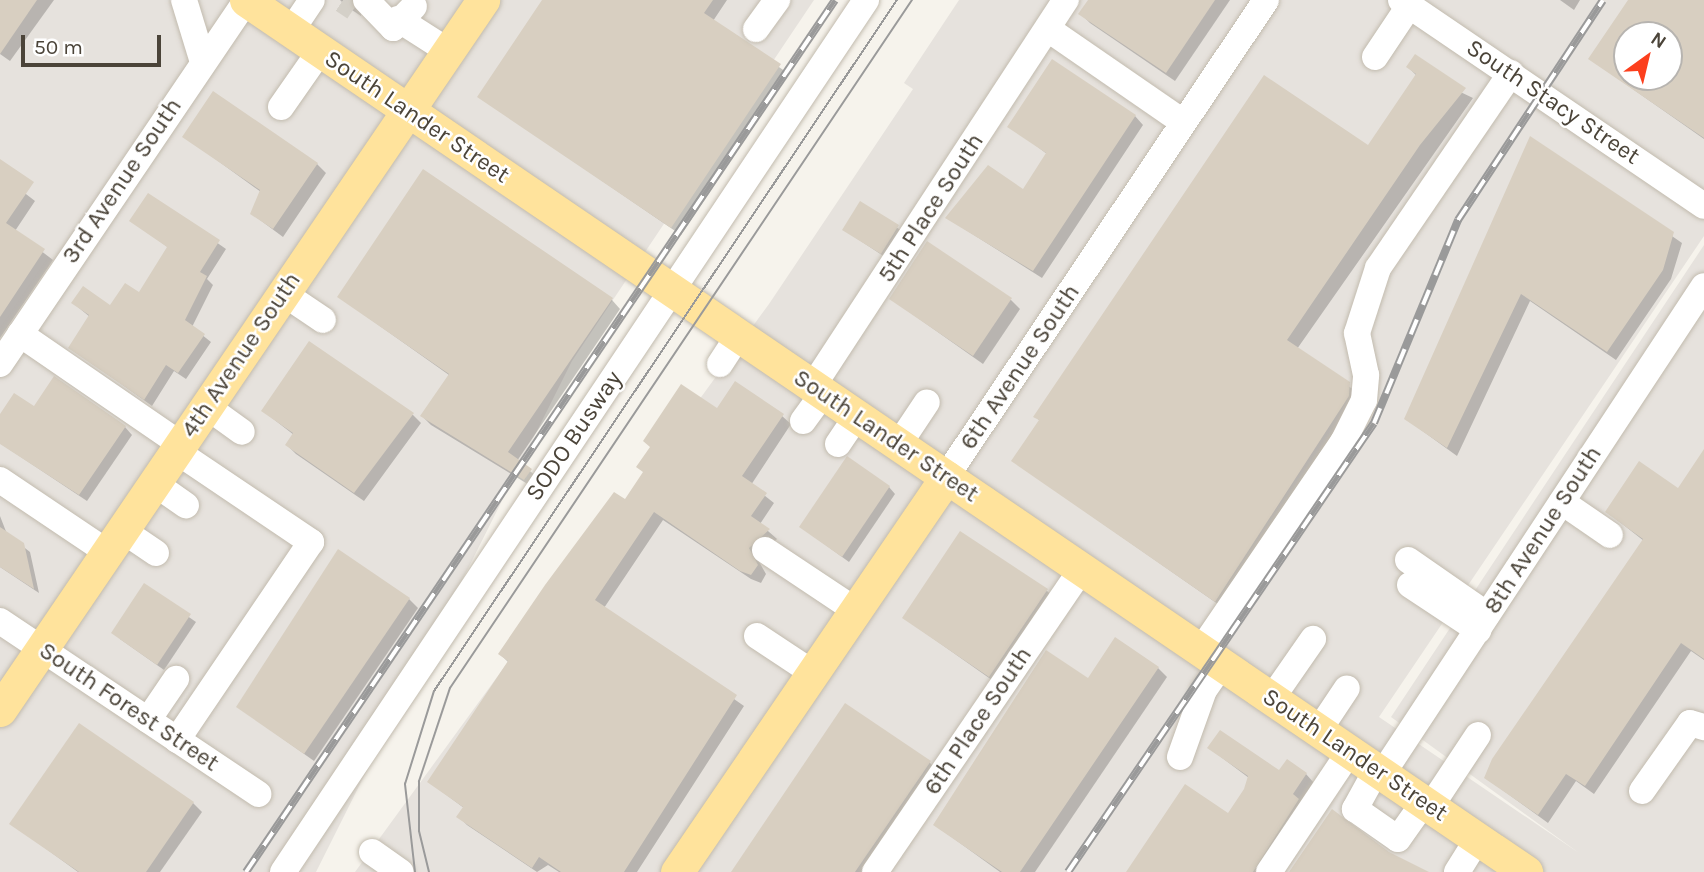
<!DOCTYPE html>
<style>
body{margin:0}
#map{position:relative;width:1704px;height:872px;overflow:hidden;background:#f6f3ec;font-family:Karla,sans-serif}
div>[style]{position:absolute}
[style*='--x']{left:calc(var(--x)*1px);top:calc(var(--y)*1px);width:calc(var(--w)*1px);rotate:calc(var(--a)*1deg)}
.industrial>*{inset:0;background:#e6e2dd}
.shadow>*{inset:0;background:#0003}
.building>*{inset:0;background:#d8cfc1}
.minor-tunnel>*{height:26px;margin-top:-13px;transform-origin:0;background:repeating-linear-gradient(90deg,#d4d0c8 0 26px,transparent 0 39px)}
.roads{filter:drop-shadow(0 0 2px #c2bbae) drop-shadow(0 0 2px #c2bbae)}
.minor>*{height:26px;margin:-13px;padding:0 13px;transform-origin:13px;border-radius:13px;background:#fff}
.major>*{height:33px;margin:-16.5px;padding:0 16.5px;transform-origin:16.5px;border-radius:16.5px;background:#ffe39c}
.tram>*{height:2px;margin:-1px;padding:0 1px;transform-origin:1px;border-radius:1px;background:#9a9a9a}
.rail>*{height:8px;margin-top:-4px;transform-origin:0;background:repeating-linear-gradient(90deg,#fff 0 16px,#9a9a9a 0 32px);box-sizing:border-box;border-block:2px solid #9a9a9a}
span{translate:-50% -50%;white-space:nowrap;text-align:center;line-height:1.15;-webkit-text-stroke:5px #fff;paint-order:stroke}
.street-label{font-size:24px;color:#4b4439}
.north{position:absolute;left:1613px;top:21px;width:70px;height:70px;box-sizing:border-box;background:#fff;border:2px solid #b7b4b0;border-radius:50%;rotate:34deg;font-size:19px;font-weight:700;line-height:28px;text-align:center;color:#4b4439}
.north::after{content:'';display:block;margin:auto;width:24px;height:32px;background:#fc3f1d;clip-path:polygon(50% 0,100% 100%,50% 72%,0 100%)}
.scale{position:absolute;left:21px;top:35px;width:140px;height:32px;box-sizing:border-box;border:4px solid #4b4439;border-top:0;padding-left:9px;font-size:21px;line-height:24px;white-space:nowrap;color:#4b4439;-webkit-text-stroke:5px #fff;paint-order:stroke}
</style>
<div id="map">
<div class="industrial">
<i style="clip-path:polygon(0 0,814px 0,572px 361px,316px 872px,0 872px)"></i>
<i style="clip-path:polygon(evenodd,959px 0,1704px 0,1704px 236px,1379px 717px,1579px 853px,1391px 717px,1704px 245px,1704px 872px,355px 872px,769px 304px,913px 89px,904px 83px,959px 0,1627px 35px,1669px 35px,1669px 77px,1627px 77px,1627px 35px)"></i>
</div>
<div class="shadow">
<i style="clip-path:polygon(0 0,54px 0,10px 61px,0 54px)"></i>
<i style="clip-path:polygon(340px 0,362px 0,361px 16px,346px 6px)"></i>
<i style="clip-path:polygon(545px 0,727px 0,713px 21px,789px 74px,681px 235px,480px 97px)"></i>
<i style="clip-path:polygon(1090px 0,1230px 0,1175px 81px,1090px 23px,1081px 14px)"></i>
<i style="clip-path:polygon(1560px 0,1580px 0,1574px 10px)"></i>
<i style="clip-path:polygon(evenodd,1630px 0,1704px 0,1704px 139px,1590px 59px,1630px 0,1627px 35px,1669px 35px,1669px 77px,1627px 77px,1627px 35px)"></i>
<i style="clip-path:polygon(1408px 67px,1473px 98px,1297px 349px,1358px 393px,1225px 609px,1013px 461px,1040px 421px,1036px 417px,1368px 147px,1417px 76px)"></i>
<i style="clip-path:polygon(1135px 116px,1143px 125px,1042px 278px,947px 218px,1023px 191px,1047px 154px,1010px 126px)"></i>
<i style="clip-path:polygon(185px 137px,317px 164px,326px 173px,283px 237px,252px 214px,261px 192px)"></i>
<i style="clip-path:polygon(1531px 138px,1682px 243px,1671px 279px,1616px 360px,1530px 301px,1457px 456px,1406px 419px)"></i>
<i style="clip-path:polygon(0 174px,35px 201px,15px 231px,53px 260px,0 338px)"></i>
<i style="clip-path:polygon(149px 195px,226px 249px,207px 279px,213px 285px,192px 327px,211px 342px,186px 379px,174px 371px,152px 406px,70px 347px,90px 317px,73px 303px,111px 307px,140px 295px,169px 248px,132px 221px)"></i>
<i style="clip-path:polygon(860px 203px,905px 233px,888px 259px,844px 230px)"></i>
<i style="clip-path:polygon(339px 297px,612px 300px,620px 309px,517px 461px,540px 479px,534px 488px,431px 425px,422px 416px,449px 375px)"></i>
<i style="clip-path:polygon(891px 299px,1011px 300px,1020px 309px,983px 364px)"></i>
<i style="clip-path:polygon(35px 409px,125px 427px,132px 435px,87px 501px,0 443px,0 417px)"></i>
<i style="clip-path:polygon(263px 411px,413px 415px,421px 423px,364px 501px,296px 454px,287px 445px,294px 435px)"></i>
<i style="clip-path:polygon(717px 411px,782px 416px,791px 424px,751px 485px,774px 503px,760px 524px,777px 539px,757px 558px,766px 574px,761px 583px,751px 579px,663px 520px,604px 608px,744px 706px,637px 872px,559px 872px,548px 865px,537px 872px,467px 825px,459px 817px,464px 808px,429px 782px,509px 663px,500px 654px,625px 502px)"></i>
<i style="clip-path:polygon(1704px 452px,1704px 660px,1691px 651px,1594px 794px,1576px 781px,1548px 823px,1486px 778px,1644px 541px,1607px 512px,1679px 490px)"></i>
<i style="clip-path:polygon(889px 487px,895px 494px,849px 562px,801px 527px)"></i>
<i style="clip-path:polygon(0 516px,7px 534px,30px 552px,39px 593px,0 567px)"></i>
<i style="clip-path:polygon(144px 586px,196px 622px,164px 670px,120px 639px)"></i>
<i style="clip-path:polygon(1047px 591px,1056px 599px,999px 685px,904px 618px)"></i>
<i style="clip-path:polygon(409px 599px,418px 608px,314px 761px,238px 707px)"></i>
<i style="clip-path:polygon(1158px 668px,1167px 677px,1035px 872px,1000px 872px,935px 825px,1088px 681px)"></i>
<i style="clip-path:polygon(1209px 748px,1280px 773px,1306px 774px,1314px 783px,1263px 872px,1128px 872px,1228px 815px,1245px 789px,1249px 778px)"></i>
<i style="clip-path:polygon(929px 762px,938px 771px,870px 872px,733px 872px)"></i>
<i style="clip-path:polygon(193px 803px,202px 812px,160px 872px,78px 872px,12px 824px)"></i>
</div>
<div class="building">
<i style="clip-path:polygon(0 0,37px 0,0 54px)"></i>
<i style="clip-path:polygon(542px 0,713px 0,704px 13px,781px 64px,671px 228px,477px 97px)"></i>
<i style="clip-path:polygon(1088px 0,1215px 0,1166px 73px,1078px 14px)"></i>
<i style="clip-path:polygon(evenodd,1628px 0,1704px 0,1704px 138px,1588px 59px,1628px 0,1627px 35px,1669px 35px,1669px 77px,1627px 77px,1627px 35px)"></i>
<i style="clip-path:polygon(1415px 54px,1466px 88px,1420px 145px,1287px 340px,1350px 382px,1349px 396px,1215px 602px,1011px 461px,1039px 420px,1033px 417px,1264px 75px,1368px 145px,1416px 74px,1406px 67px)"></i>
<i style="clip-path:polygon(1052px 59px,1136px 115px,1033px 271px,945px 218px,988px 165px,1023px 189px,1046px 153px,1007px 127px)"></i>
<i style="clip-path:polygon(213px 91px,318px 163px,273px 229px,250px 214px,260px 190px,182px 137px)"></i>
<i style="clip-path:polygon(1530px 136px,1674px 232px,1663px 270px,1607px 352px,1521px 294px,1447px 448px,1404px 419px)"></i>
<i style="clip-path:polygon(0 159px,34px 182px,6px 223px,45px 249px,0 317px)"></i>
<i style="clip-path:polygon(423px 169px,613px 298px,508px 452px,532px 469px,524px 480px,420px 416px,449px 374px,337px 297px)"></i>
<i style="clip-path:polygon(148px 193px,220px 240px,200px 272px,207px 276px,185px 320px,205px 334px,178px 373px,166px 365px,144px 400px,68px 348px,89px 315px,71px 303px,83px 286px,110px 305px,125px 283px,139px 292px,167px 247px,129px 221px)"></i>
<i style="clip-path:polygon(860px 201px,899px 225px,881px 254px,842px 230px)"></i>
<i style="clip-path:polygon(927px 241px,1012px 298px,973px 356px,889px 299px)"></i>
<i style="clip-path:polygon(309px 341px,414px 413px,354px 493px,285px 445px,293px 433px,261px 411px)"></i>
<i style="clip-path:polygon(54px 376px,126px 426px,79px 495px,0 444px,0 414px,14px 393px,34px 406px)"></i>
<i style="clip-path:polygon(735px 381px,784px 414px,742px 476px,767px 493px,751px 516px,770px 529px,749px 548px,758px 565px,751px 575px,740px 571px,654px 512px,595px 600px,737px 695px,624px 872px,561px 872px,539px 857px,532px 868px,456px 817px,463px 807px,427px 782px,508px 661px,498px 654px,545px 585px,614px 492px,625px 499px,643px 472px,636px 467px,650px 447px,643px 441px,681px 384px,717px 408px)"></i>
<i style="clip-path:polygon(1704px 449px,1704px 659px,1681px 643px,1585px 786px,1566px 774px,1538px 815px,1484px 778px,1492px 759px,1643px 539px,1605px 512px,1639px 461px,1678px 488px)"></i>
<i style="clip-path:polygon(847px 456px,890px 486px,842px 557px,799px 527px)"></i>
<i style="clip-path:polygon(0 527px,24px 543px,34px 589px,0 567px)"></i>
<i style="clip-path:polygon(960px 531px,1048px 589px,989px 677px,902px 618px)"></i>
<i style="clip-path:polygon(338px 549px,410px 598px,304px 754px,236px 707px)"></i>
<i style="clip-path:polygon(144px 583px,191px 614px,157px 665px,111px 633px)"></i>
<i style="clip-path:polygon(1115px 637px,1159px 667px,1020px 872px,1002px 872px,933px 825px,1046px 650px,1088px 678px)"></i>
<i style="clip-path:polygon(845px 703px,931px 761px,855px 872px,731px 872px)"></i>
<i style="clip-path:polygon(79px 723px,194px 802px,146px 872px,79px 872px,9px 824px)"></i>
<i style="clip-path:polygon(1220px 730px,1279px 770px,1287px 759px,1307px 773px,1293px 794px,1299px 799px,1253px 872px,1126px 872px,1185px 784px,1228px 813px,1244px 789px,1248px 776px,1207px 748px)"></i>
<i style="clip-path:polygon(1332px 809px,1389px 852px,1429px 872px,1289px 872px)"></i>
</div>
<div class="minor-tunnel">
<i style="--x:343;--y:0;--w:14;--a:34"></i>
</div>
<div class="roads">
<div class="minor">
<i style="--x:184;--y:0;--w:65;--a:73"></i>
<i style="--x:366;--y:0;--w:39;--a:46"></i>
<i style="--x:393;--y:28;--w:30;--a:-46"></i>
<i style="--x:1401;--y:0;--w:366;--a:34.2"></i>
<i style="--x:398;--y:19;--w:59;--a:32.6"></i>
<i style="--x:756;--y:29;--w:36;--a:-54"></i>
<i style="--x:1048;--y:29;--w:164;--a:34.6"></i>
<i style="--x:291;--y:31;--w:37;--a:-56"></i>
<i style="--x:1375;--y:57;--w:61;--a:-56.3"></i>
<i style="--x:281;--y:107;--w:68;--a:-55.1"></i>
<i style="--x:283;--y:293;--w:48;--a:34"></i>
<i style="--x:20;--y:334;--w:194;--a:34.5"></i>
<i style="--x:0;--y:364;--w:439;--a:-55.9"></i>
<i style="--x:720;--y:364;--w:35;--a:-57"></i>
<i style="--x:813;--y:386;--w:462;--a:-56.8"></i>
<i style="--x:206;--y:406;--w:44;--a:35.8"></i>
<i style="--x:803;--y:421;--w:34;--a:-54"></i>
<i style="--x:838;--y:444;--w:34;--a:-56"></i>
<i style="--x:899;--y:444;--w:50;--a:-56.3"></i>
<i style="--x:176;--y:451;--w:163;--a:34"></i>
<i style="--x:311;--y:542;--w:239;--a:124.1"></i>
<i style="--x:946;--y:477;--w:574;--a:-56.14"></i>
<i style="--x:0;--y:480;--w:129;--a:33.9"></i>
<i style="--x:154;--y:483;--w:39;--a:35"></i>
<i style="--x:1562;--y:502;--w:58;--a:34.5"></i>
<i style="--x:122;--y:530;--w:41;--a:34.1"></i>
<i style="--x:765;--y:550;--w:108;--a:33.7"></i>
<i style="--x:1408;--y:560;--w:96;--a:34.8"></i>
<i style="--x:1410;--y:585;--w:82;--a:33.5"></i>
<i style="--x:0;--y:621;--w:311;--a:33.8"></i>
<i style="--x:757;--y:636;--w:67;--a:33.5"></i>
<i style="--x:1201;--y:650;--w:252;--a:-55.7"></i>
<i style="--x:1343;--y:442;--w:47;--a:-63.4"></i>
<i style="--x:1364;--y:400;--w:25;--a:-85"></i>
<i style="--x:1366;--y:375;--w:43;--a:-102.1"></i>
<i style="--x:1357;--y:333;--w:68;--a:-72.1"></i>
<i style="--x:1378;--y:268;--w:236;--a:-55.7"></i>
<i style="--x:1272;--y:698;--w:72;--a:-55.2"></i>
<i style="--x:148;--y:720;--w:50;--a:-55.7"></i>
<i style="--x:1319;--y:730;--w:50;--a:-56.3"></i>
<i style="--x:1180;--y:757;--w:71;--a:-70.3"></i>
<i style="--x:1204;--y:690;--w:32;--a:-55"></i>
<i style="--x:1377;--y:769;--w:46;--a:118.8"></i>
<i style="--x:1355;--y:809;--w:52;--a:34.9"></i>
<i style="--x:1398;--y:839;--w:45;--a:-54.9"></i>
<i style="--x:1383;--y:773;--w:583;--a:-56.61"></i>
<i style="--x:1642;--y:791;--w:83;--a:-54.8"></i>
<i style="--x:1690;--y:723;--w:15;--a:16"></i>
<i style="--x:1431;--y:806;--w:85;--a:-56.5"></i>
<i style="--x:372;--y:852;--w:35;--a:35"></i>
<i style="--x:283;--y:872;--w:1049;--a:-56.23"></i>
<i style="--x:875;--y:872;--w:367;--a:-55.7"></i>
<i style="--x:1269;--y:872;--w:146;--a:-56.2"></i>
<i style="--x:1457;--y:872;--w:39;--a:-58"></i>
</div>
<div class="major">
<i style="--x:246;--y:0;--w:1549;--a:34.26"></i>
<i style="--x:0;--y:710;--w:859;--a:-55.77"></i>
<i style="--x:677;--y:872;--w:478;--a:-55.7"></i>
</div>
</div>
<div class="tram">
<i style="--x:415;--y:872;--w:89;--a:-96.5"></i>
<i style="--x:405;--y:784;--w:97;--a:-72.7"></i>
<i style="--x:434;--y:691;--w:832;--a:-56.18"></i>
<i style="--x:429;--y:872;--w:42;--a:-103.7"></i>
<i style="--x:419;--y:831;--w:50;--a:-90"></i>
<i style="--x:419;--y:781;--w:98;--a:-71.6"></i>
<i style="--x:450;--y:688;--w:829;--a:-56.12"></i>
</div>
<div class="rail">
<i style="--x:246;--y:872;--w:1052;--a:-55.96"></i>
<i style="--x:1068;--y:872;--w:543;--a:-55.73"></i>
<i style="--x:1374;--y:423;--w:220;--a:-67.5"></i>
<i style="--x:1458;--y:220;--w:263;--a:-56.6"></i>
</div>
<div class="street-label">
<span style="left:1553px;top:102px;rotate:34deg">South Stacy Street</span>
<span style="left:417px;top:117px;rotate:34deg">South Lander Street</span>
<span style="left:122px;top:181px;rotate:-56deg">3rd Avenue South</span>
<span style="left:931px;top:208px;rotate:-57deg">5th Place South</span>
<span style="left:241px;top:355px;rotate:-56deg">4th Avenue South</span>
<span style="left:1020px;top:367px;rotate:-56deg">6th Avenue South</span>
<span style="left:574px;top:436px;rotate:-56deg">SODO Busway</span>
<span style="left:886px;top:436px;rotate:34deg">South Lander Street</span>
<span style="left:1543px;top:530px;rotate:-57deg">8th Avenue South</span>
<span style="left:129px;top:707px;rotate:34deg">South Forest Street</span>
<span style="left:978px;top:721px;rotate:-56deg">6th Place South</span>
<span style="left:1355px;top:755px;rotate:34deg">South Lander Street</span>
</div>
<div class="north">N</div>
<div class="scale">50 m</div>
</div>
